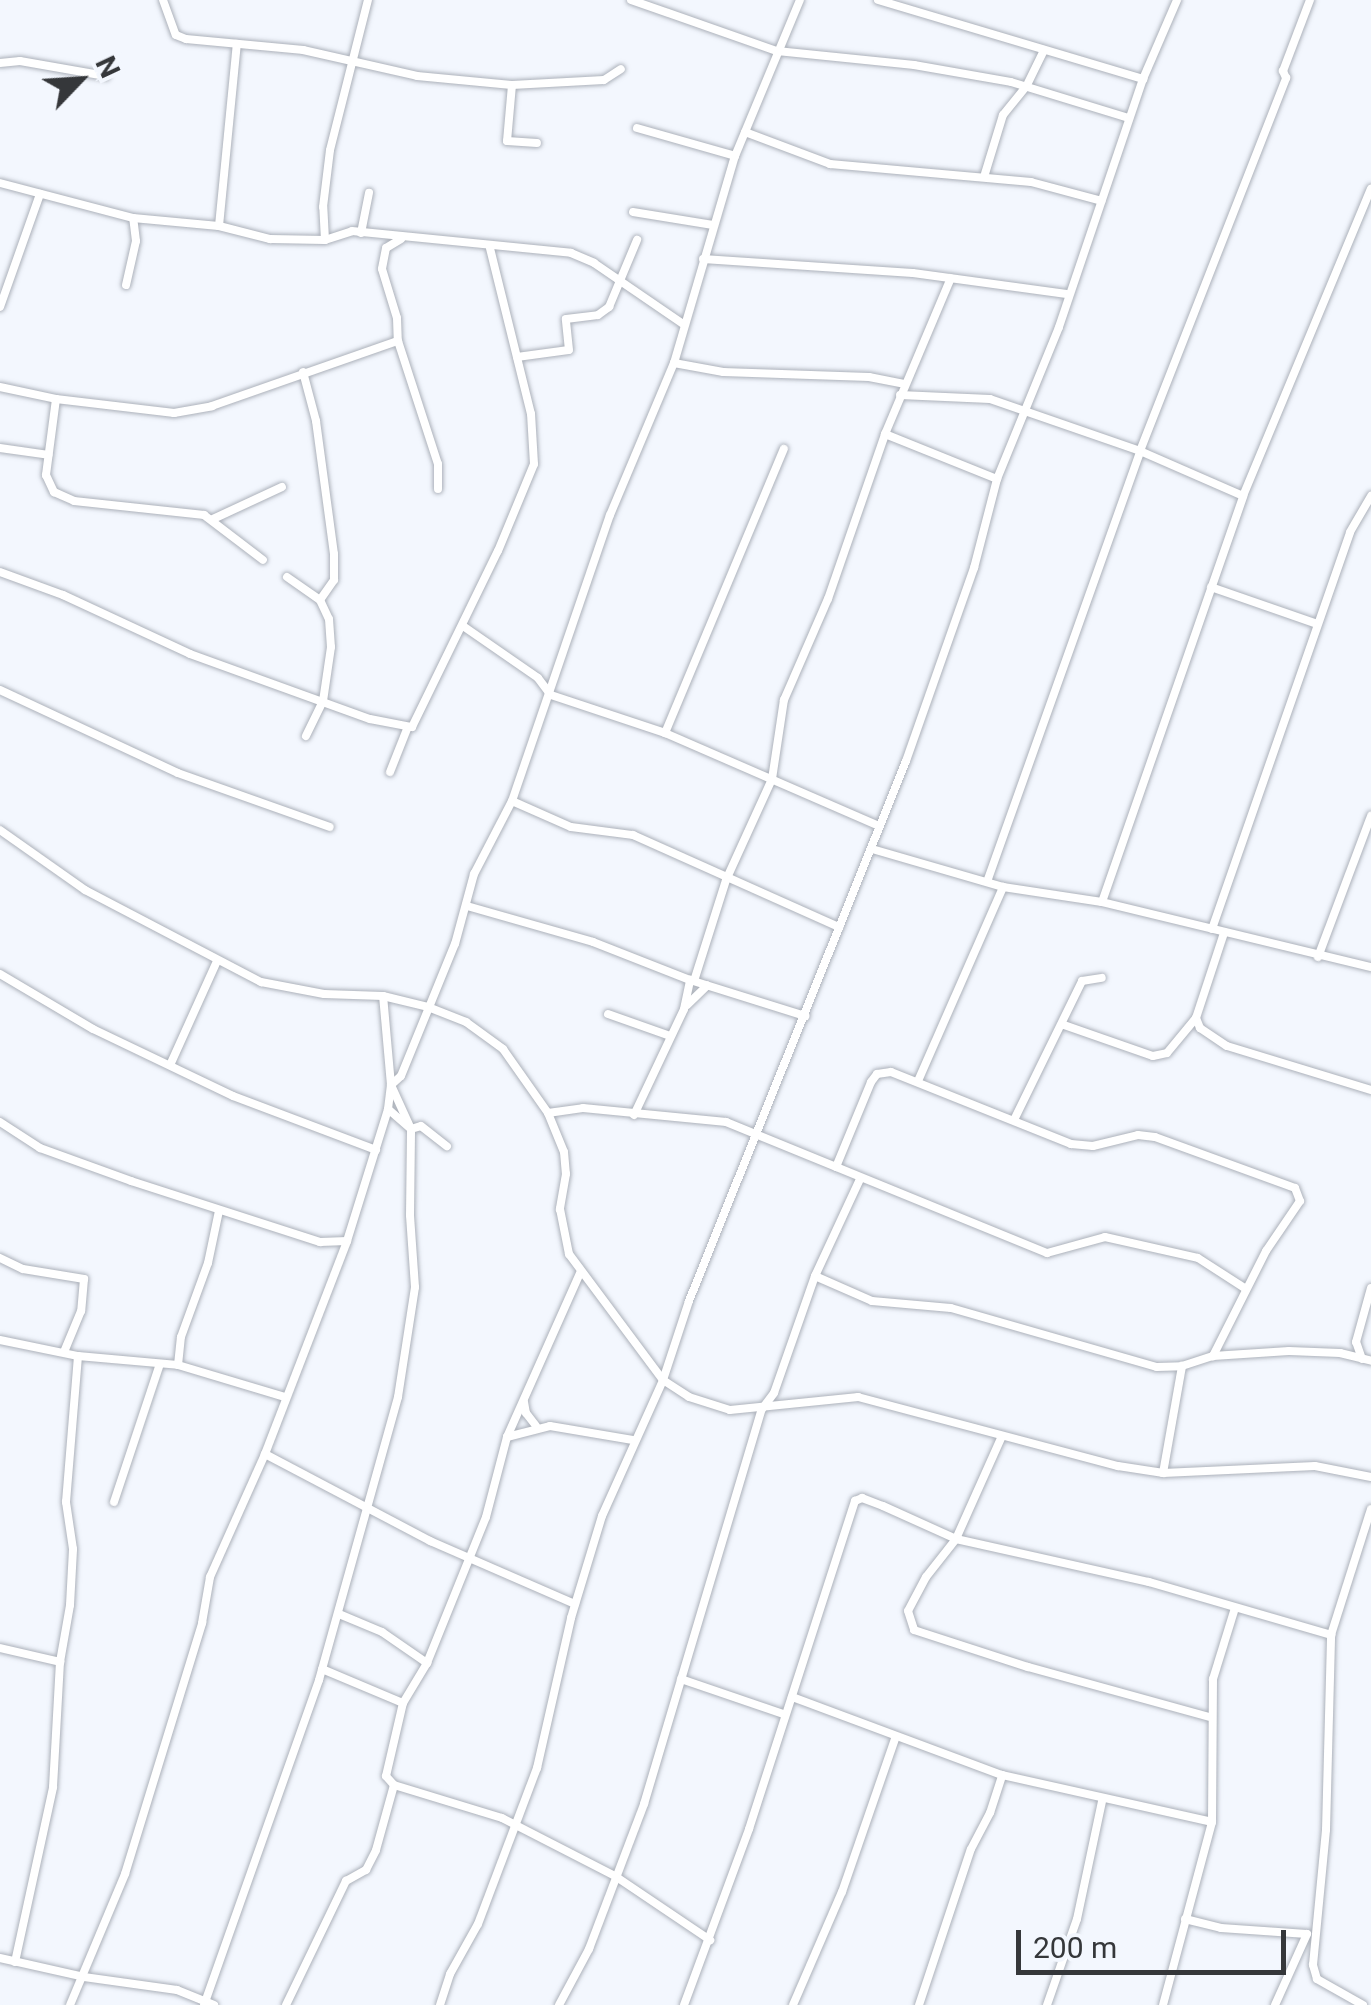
<!DOCTYPE html>
<style>
body{margin:0}
#map{position:relative;width:1371px;height:2005px;overflow:hidden;background:#f3f7fe;font-family:Roboto,sans-serif}
div>[style]{position:absolute}
[style*='--x']{left:calc(var(--x)*1px);top:calc(var(--y)*1px);width:calc(var(--w)*1px);rotate:calc(var(--a)*1deg)}
.roads{filter:drop-shadow(0 0 2px #acb1ba) drop-shadow(0 0 2px #acb1ba)}
.minor>*{height:8px;margin:-4px;padding:0 4px;transform-origin:4px;border-radius:4px;background:#fff}
span{translate:-50% -50%;white-space:nowrap;text-align:center;line-height:1.15;-webkit-text-stroke:10px #f3f7fe;paint-order:stroke}
.north{position:absolute;left:30px;top:30px;width:100px;height:100px;-webkit-text-stroke:8px #f3f7fe;paint-order:stroke;rotate:65deg;font-size:28px;font-weight:700;line-height:40px;text-align:center;color:#35373a}
.north::after{content:'';display:block;margin:auto;width:35px;height:45px;background:#35373a;clip-path:polygon(50% 0,100% 100%,50% 72%,0 100%)}
.scale{position:absolute;left:1016px;top:1930px;width:270px;height:45px;box-sizing:border-box;border:5px solid #35373a;border-top:0;padding-left:12px;font-size:30px;line-height:35px;white-space:nowrap;color:#35373a;-webkit-text-stroke:8px #f3f7fe;paint-order:stroke}
</style>
<div id="map">
<div class="roads">
<div class="minor">
<i style="--x:163;--y:0;--w:37;--a:70"></i>
<i style="--x:176;--y:35;--w:11;--a:22"></i>
<i style="--x:186;--y:39;--w:118;--a:5.4"></i>
<i style="--x:303;--y:50;--w:117;--a:12.8"></i>
<i style="--x:417;--y:76;--w:95;--a:5.4"></i>
<i style="--x:512;--y:85;--w:92;--a:-3.1"></i>
<i style="--x:604;--y:80;--w:20;--a:-33"></i>
<i style="--x:631;--y:0;--w:155;--a:19.3"></i>
<i style="--x:777;--y:51;--w:138;--a:5.8"></i>
<i style="--x:914;--y:65;--w:98;--a:9.9"></i>
<i style="--x:1011;--y:82;--w:123;--a:17"></i>
<i style="--x:878;--y:0;--w:277;--a:16.6"></i>
<i style="--x:0;--y:63;--w:20;--a:-6"></i>
<i style="--x:20;--y:61;--w:87;--a:9.9"></i>
<i style="--x:512;--y:85;--w:56;--a:95.1"></i>
<i style="--x:507;--y:141;--w:30;--a:4"></i>
<i style="--x:637;--y:128;--w:102;--a:15.9"></i>
<i style="--x:745;--y:132;--w:91;--a:20.6"></i>
<i style="--x:830;--y:164;--w:202;--a:5.1"></i>
<i style="--x:1031;--y:182;--w:73;--a:15"></i>
<i style="--x:984;--y:177;--w:65;--a:-73"></i>
<i style="--x:1003;--y:115;--w:38;--a:-51"></i>
<i style="--x:1027;--y:85;--w:39;--a:-64"></i>
<i style="--x:0;--y:183;--w:138;--a:14.7"></i>
<i style="--x:133;--y:218;--w:86;--a:5.3"></i>
<i style="--x:219;--y:226;--w:53;--a:14.3"></i>
<i style="--x:270;--y:239;--w:55;--a:1"></i>
<i style="--x:325;--y:240;--w:28;--a:-18"></i>
<i style="--x:352;--y:231;--w:220;--a:5.7"></i>
<i style="--x:571;--y:253;--w:25;--a:23"></i>
<i style="--x:594;--y:263;--w:108;--a:34.4"></i>
<i style="--x:633;--y:212;--w:81;--a:9.2"></i>
<i style="--x:219;--y:226;--w:183;--a:-84.4"></i>
<i style="--x:361;--y:233;--w:41;--a:-78.7"></i>
<i style="--x:401;--y:239;--w:17;--a:149"></i>
<i style="--x:386;--y:248;--w:21;--a:101"></i>
<i style="--x:382;--y:269;--w:51;--a:73"></i>
<i style="--x:397;--y:318;--w:23;--a:88"></i>
<i style="--x:398;--y:341;--w:129;--a:72"></i>
<i style="--x:438;--y:464;--w:25;--a:90"></i>
<i style="--x:325;--y:240;--w:33;--a:-93"></i>
<i style="--x:323;--y:207;--w:57;--a:-83"></i>
<i style="--x:330;--y:150;--w:155;--a:-75.8"></i>
<i style="--x:703;--y:259;--w:210;--a:3.8"></i>
<i style="--x:913;--y:273;--w:155;--a:7.8"></i>
<i style="--x:126;--y:285;--w:45;--a:-77.2"></i>
<i style="--x:136;--y:241;--w:23;--a:-97"></i>
<i style="--x:0;--y:307;--w:120;--a:-70.5"></i>
<i style="--x:517;--y:357;--w:52;--a:-7.7"></i>
<i style="--x:569;--y:350;--w:31;--a:-96"></i>
<i style="--x:566;--y:319;--w:32;--a:-7"></i>
<i style="--x:598;--y:315;--w:14;--a:-36"></i>
<i style="--x:609;--y:307;--w:73;--a:-67.3"></i>
<i style="--x:674;--y:363;--w:50;--a:10.4"></i>
<i style="--x:723;--y:372;--w:146;--a:2"></i>
<i style="--x:869;--y:377;--w:37;--a:11"></i>
<i style="--x:303;--y:372;--w:51;--a:75.1"></i>
<i style="--x:316;--y:421;--w:134;--a:82.3"></i>
<i style="--x:334;--y:554;--w:26;--a:90"></i>
<i style="--x:334;--y:580;--w:24;--a:125"></i>
<i style="--x:0;--y:387;--w:57;--a:12.1"></i>
<i style="--x:56;--y:399;--w:119;--a:6.8"></i>
<i style="--x:174;--y:413;--w:39;--a:-10"></i>
<i style="--x:212;--y:406;--w:197;--a:-19.3"></i>
<i style="--x:900;--y:395;--w:90;--a:2.5"></i>
<i style="--x:990;--y:399;--w:159;--a:19.1"></i>
<i style="--x:1140;--y:451;--w:112;--a:23.6"></i>
<i style="--x:56;--y:399;--w:77;--a:97.5"></i>
<i style="--x:46;--y:475;--w:19;--a:65"></i>
<i style="--x:54;--y:492;--w:22;--a:24"></i>
<i style="--x:74;--y:501;--w:131;--a:6.1"></i>
<i style="--x:204;--y:515;--w:74;--a:37.3"></i>
<i style="--x:885;--y:434;--w:121;--a:21.9"></i>
<i style="--x:0;--y:448;--w:49;--a:8.1"></i>
<i style="--x:213;--y:519;--w:76;--a:-24.9"></i>
<i style="--x:0;--y:572;--w:67;--a:20.1"></i>
<i style="--x:63;--y:595;--w:140;--a:24.9"></i>
<i style="--x:190;--y:654;--w:191;--a:19.9"></i>
<i style="--x:370;--y:719;--w:43;--a:10.8"></i>
<i style="--x:412;--y:727;--w:196;--a:-64"></i>
<i style="--x:498;--y:551;--w:94;--a:-67.5"></i>
<i style="--x:534;--y:464;--w:50;--a:-93.4"></i>
<i style="--x:531;--y:414;--w:171;--a:-103.9"></i>
<i style="--x:287;--y:577;--w:40;--a:34.9"></i>
<i style="--x:320;--y:600;--w:21;--a:65"></i>
<i style="--x:329;--y:619;--w:28;--a:86"></i>
<i style="--x:331;--y:647;--w:55;--a:98.4"></i>
<i style="--x:323;--y:701;--w:39;--a:116"></i>
<i style="--x:1211;--y:587;--w:112;--a:19.2"></i>
<i style="--x:463;--y:626;--w:91;--a:34.7"></i>
<i style="--x:538;--y:678;--w:21;--a:53"></i>
<i style="--x:551;--y:695;--w:120;--a:18.4"></i>
<i style="--x:665;--y:733;--w:231;--a:23.5"></i>
<i style="--x:0;--y:690;--w:196;--a:25"></i>
<i style="--x:178;--y:773;--w:161;--a:19.6"></i>
<i style="--x:665;--y:733;--w:308;--a:-67.3"></i>
<i style="--x:390;--y:772;--w:46;--a:-68.4"></i>
<i style="--x:512;--y:801;--w:64;--a:23.8"></i>
<i style="--x:571;--y:827;--w:63;--a:7.4"></i>
<i style="--x:633;--y:835;--w:226;--a:24.1"></i>
<i style="--x:0;--y:830;--w:104;--a:35.2"></i>
<i style="--x:85;--y:890;--w:199;--a:27.6"></i>
<i style="--x:261;--y:982;--w:64;--a:10.8"></i>
<i style="--x:324;--y:994;--w:59;--a:1.9"></i>
<i style="--x:383;--y:996;--w:46;--a:13.7"></i>
<i style="--x:428;--y:1007;--w:41;--a:21.5"></i>
<i style="--x:466;--y:1022;--w:46;--a:36.1"></i>
<i style="--x:503;--y:1049;--w:78;--a:54.9"></i>
<i style="--x:548;--y:1113;--w:42;--a:67.7"></i>
<i style="--x:564;--y:1152;--w:22;--a:85"></i>
<i style="--x:566;--y:1174;--w:36;--a:100"></i>
<i style="--x:560;--y:1209;--w:46;--a:78.7"></i>
<i style="--x:569;--y:1254;--w:157;--a:53.3"></i>
<i style="--x:663;--y:1380;--w:31;--a:33"></i>
<i style="--x:689;--y:1397;--w:43;--a:17.6"></i>
<i style="--x:730;--y:1410;--w:129;--a:-5.8"></i>
<i style="--x:858;--y:1397;--w:269;--a:14.9"></i>
<i style="--x:1118;--y:1466;--w:46;--a:8.8"></i>
<i style="--x:1163;--y:1473;--w:152;--a:-2.6"></i>
<i style="--x:1315;--y:1466;--w:57;--a:11.1"></i>
<i style="--x:872;--y:849;--w:136;--a:16.2"></i>
<i style="--x:1003;--y:887;--w:100;--a:8.6"></i>
<i style="--x:1102;--y:902;--w:277;--a:13.6"></i>
<i style="--x:988;--y:879;--w:454;--a:-70.4"></i>
<i style="--x:1140;--y:451;--w:401;--a:-68.6"></i>
<i style="--x:1286;--y:78;--w:8;--a:-113"></i>
<i style="--x:1283;--y:71;--w:76;--a:-69.2"></i>
<i style="--x:1102;--y:902;--w:430;--a:-70.8"></i>
<i style="--x:1243;--y:496;--w:333;--a:-67.4"></i>
<i style="--x:467;--y:906;--w:131;--a:15.9"></i>
<i style="--x:593;--y:942;--w:104;--a:21.4"></i>
<i style="--x:690;--y:980;--w:121;--a:17.4"></i>
<i style="--x:1212;--y:929;--w:420;--a:-70.8"></i>
<i style="--x:1350;--y:532;--w:42;--a:-59.7"></i>
<i style="--x:1318;--y:957;--w:151;--a:-69.4"></i>
<i style="--x:0;--y:974;--w:108;--a:30.6"></i>
<i style="--x:93;--y:1029;--w:155;--a:25.6"></i>
<i style="--x:233;--y:1096;--w:153;--a:20.7"></i>
<i style="--x:694;--y:981;--w:106;--a:-72.4"></i>
<i style="--x:726;--y:880;--w:111;--a:-65.5"></i>
<i style="--x:772;--y:779;--w:80;--a:-81.4"></i>
<i style="--x:784;--y:700;--w:110;--a:-66.5"></i>
<i style="--x:828;--y:599;--w:175;--a:-70.9"></i>
<i style="--x:885;--y:434;--w:169;--a:-67.1"></i>
<i style="--x:687;--y:1005;--w:28;--a:-44"></i>
<i style="--x:608;--y:1014;--w:66;--a:19.5"></i>
<i style="--x:1196;--y:1018;--w:11;--a:68"></i>
<i style="--x:1200;--y:1028;--w:32;--a:34"></i>
<i style="--x:1227;--y:1046;--w:151;--a:17"></i>
<i style="--x:1064;--y:1025;--w:94;--a:19.2"></i>
<i style="--x:1153;--y:1056;--w:14;--a:-12"></i>
<i style="--x:1167;--y:1053;--w:45;--a:-50.4"></i>
<i style="--x:1196;--y:1018;--w:89;--a:-71.8"></i>
<i style="--x:171;--y:1063;--w:112;--a:-65.7"></i>
<i style="--x:918;--y:1081;--w:212;--a:-66.3"></i>
<i style="--x:388;--y:1109;--w:30;--a:41"></i>
<i style="--x:411;--y:1129;--w:10;--a:-17"></i>
<i style="--x:421;--y:1126;--w:33;--a:38"></i>
<i style="--x:548;--y:1113;--w:35;--a:-8"></i>
<i style="--x:583;--y:1108;--w:144;--a:5.6"></i>
<i style="--x:726;--y:1122;--w:347;--a:22.2"></i>
<i style="--x:1047;--y:1253;--w:60;--a:-15.4"></i>
<i style="--x:1105;--y:1237;--w:95;--a:12.7"></i>
<i style="--x:1198;--y:1258;--w:57;--a:32.9"></i>
<i style="--x:634;--y:1115;--w:117;--a:-64.7"></i>
<i style="--x:684;--y:1009;--w:30;--a:-78"></i>
<i style="--x:1014;--y:1120;--w:155;--a:-63.9"></i>
<i style="--x:1082;--y:981;--w:20;--a:-9"></i>
<i style="--x:0;--y:1122;--w:48;--a:33"></i>
<i style="--x:40;--y:1148;--w:97;--a:19.9"></i>
<i style="--x:131;--y:1181;--w:199;--a:17.9"></i>
<i style="--x:320;--y:1242;--w:27;--a:-2"></i>
<i style="--x:836;--y:1167;--w:92;--a:-67.6"></i>
<i style="--x:871;--y:1082;--w:10;--a:-53"></i>
<i style="--x:877;--y:1074;--w:14;--a:-8"></i>
<i style="--x:891;--y:1072;--w:194;--a:21.8"></i>
<i style="--x:1071;--y:1144;--w:22;--a:5"></i>
<i style="--x:1093;--y:1146;--w:46;--a:-13.7"></i>
<i style="--x:1138;--y:1135;--w:17;--a:7"></i>
<i style="--x:1155;--y:1137;--w:149;--a:20"></i>
<i style="--x:1295;--y:1188;--w:14;--a:69"></i>
<i style="--x:1300;--y:1201;--w:60;--a:124.2"></i>
<i style="--x:1266;--y:1251;--w:118;--a:116.8"></i>
<i style="--x:0;--y:1258;--w:25;--a:26"></i>
<i style="--x:23;--y:1269;--w:62;--a:9.3"></i>
<i style="--x:84;--y:1279;--w:32;--a:95"></i>
<i style="--x:81;--y:1311;--w:44;--a:112.5"></i>
<i style="--x:815;--y:1276;--w:62;--a:23.7"></i>
<i style="--x:872;--y:1301;--w:79;--a:5.1"></i>
<i style="--x:951;--y:1308;--w:214;--a:16"></i>
<i style="--x:1157;--y:1367;--w:25;--a:-2"></i>
<i style="--x:1182;--y:1366;--w:33;--a:-18"></i>
<i style="--x:1213;--y:1356;--w:76;--a:-3.8"></i>
<i style="--x:1289;--y:1351;--w:51;--a:2.2"></i>
<i style="--x:1340;--y:1353;--w:32;--a:14"></i>
<i style="--x:0;--y:1340;--w:80;--a:11.6"></i>
<i style="--x:78;--y:1356;--w:100;--a:5.1"></i>
<i style="--x:178;--y:1365;--w:112;--a:16.7"></i>
<i style="--x:1362;--y:1359;--w:18;--a:-109"></i>
<i style="--x:1356;--y:1342;--w:56;--a:-74.5"></i>
<i style="--x:178;--y:1365;--w:28;--a:-84"></i>
<i style="--x:181;--y:1337;--w:79;--a:-70"></i>
<i style="--x:208;--y:1263;--w:53;--a:-78.1"></i>
<i style="--x:524;--y:1402;--w:11;--a:80"></i>
<i style="--x:526;--y:1413;--w:16;--a:52"></i>
<i style="--x:1002;--y:1436;--w:113;--a:114.1"></i>
<i style="--x:956;--y:1539;--w:48;--a:128.3"></i>
<i style="--x:926;--y:1577;--w:38;--a:118"></i>
<i style="--x:908;--y:1611;--w:20;--a:72"></i>
<i style="--x:914;--y:1630;--w:120;--a:18"></i>
<i style="--x:1028;--y:1667;--w:188;--a:15.4"></i>
<i style="--x:507;--y:1437;--w:180;--a:-66"></i>
<i style="--x:265;--y:1454;--w:187;--a:27.8"></i>
<i style="--x:430;--y:1541;--w:158;--a:23.5"></i>
<i style="--x:1163;--y:1473;--w:109;--a:-79.9"></i>
<i style="--x:114;--y:1502;--w:145;--a:-71.6"></i>
<i style="--x:339;--y:1614;--w:47;--a:22.7"></i>
<i style="--x:382;--y:1632;--w:55;--a:34.6"></i>
<i style="--x:427;--y:1663;--w:157;--a:-68"></i>
<i style="--x:486;--y:1517;--w:83;--a:-75.3"></i>
<i style="--x:507;--y:1437;--w:44;--a:-14.3"></i>
<i style="--x:550;--y:1426;--w:84;--a:9.6"></i>
<i style="--x:0;--y:1648;--w:62;--a:13.1"></i>
<i style="--x:322;--y:1669;--w:88;--a:22.8"></i>
<i style="--x:681;--y:1679;--w:108;--a:18.9"></i>
<i style="--x:792;--y:1697;--w:224;--a:20.4"></i>
<i style="--x:1002;--y:1775;--w:215;--a:12.6"></i>
<i style="--x:394;--y:1785;--w:113;--a:17"></i>
<i style="--x:502;--y:1818;--w:127;--a:27.2"></i>
<i style="--x:615;--y:1876;--w:115;--a:34"></i>
<i style="--x:1185;--y:1919;--w:37;--a:14"></i>
<i style="--x:1221;--y:1928;--w:86;--a:4"></i>
<i style="--x:0;--y:1958;--w:86;--a:12.7"></i>
<i style="--x:84;--y:1977;--w:94;--a:8"></i>
<i style="--x:177;--y:1990;--w:40;--a:22"></i>
<i style="--x:15;--y:1962;--w:179;--a:-77.7"></i>
<i style="--x:53;--y:1787;--w:125;--a:-86.8"></i>
<i style="--x:60;--y:1662;--w:58;--a:-80"></i>
<i style="--x:70;--y:1605;--w:56;--a:-86.9"></i>
<i style="--x:73;--y:1549;--w:48;--a:-98.5"></i>
<i style="--x:66;--y:1502;--w:146;--a:-85.3"></i>
<i style="--x:70;--y:2005;--w:142;--a:-67.2"></i>
<i style="--x:125;--y:1874;--w:263;--a:-72.9"></i>
<i style="--x:202;--y:1623;--w:47;--a:-80.1"></i>
<i style="--x:210;--y:1577;--w:135;--a:-65.9"></i>
<i style="--x:265;--y:1454;--w:228;--a:-68.9"></i>
<i style="--x:347;--y:1241;--w:138;--a:-72.7"></i>
<i style="--x:388;--y:1109;--w:24;--a:-83"></i>
<i style="--x:391;--y:1085;--w:13;--a:-42"></i>
<i style="--x:401;--y:1076;--w:143;--a:-67.8"></i>
<i style="--x:455;--y:944;--w:73;--a:-74.8"></i>
<i style="--x:474;--y:874;--w:82;--a:-62.5"></i>
<i style="--x:512;--y:801;--w:302;--a:-71.1"></i>
<i style="--x:610;--y:515;--w:165;--a:-67.2"></i>
<i style="--x:674;--y:363;--w:216;--a:-73.6"></i>
<i style="--x:735;--y:156;--w:169;--a:-67.4"></i>
<i style="--x:204;--y:2005;--w:345;--a:-70.5"></i>
<i style="--x:319;--y:1680;--w:294;--a:-74.4"></i>
<i style="--x:398;--y:1397;--w:111;--a:-81.2"></i>
<i style="--x:415;--y:1287;--w:72;--a:-94"></i>
<i style="--x:410;--y:1215;--w:86;--a:-89.3"></i>
<i style="--x:411;--y:1129;--w:48;--a:-114.4"></i>
<i style="--x:391;--y:1085;--w:89;--a:-95.1"></i>
<i style="--x:286;--y:2005;--w:138;--a:-64.2"></i>
<i style="--x:346;--y:1881;--w:23;--a:-29"></i>
<i style="--x:366;--y:1870;--w:22;--a:-63"></i>
<i style="--x:376;--y:1850;--w:67;--a:-74.5"></i>
<i style="--x:394;--y:1785;--w:12;--a:-132"></i>
<i style="--x:386;--y:1776;--w:75;--a:-76.9"></i>
<i style="--x:403;--y:1703;--w:47;--a:-59"></i>
<i style="--x:440;--y:2005;--w:33;--a:-72"></i>
<i style="--x:450;--y:1974;--w:57;--a:-60.8"></i>
<i style="--x:478;--y:1924;--w:167;--a:-69.3"></i>
<i style="--x:537;--y:1768;--w:154;--a:-77.2"></i>
<i style="--x:571;--y:1618;--w:107;--a:-73.1"></i>
<i style="--x:602;--y:1516;--w:149;--a:-65.8"></i>
<i style="--x:663;--y:1380;--w:83;--a:-71.8"></i>
<i style="--x:689;--y:1301;--w:582;--a:-68.11"></i>
<i style="--x:906;--y:761;--w:205;--a:-70.6"></i>
<i style="--x:974;--y:568;--w:92;--a:-75.5"></i>
<i style="--x:997;--y:479;--w:164;--a:-67.8"></i>
<i style="--x:1059;--y:327;--w:262;--a:-71.3"></i>
<i style="--x:1143;--y:79;--w:86;--a:-66.7"></i>
<i style="--x:559;--y:2005;--w:64;--a:-61.8"></i>
<i style="--x:589;--y:1949;--w:155;--a:-69.2"></i>
<i style="--x:644;--y:1804;--w:412;--a:-73.4"></i>
<i style="--x:762;--y:1409;--w:20;--a:-53"></i>
<i style="--x:774;--y:1393;--w:124;--a:-70.7"></i>
<i style="--x:815;--y:1276;--w:107;--a:-65.1"></i>
<i style="--x:684;--y:2005;--w:188;--a:-69.7"></i>
<i style="--x:749;--y:1829;--w:345;--a:-72.1"></i>
<i style="--x:855;--y:1501;--w:8;--a:-23"></i>
<i style="--x:862;--y:1498;--w:22;--a:21"></i>
<i style="--x:883;--y:1506;--w:80;--a:24.3"></i>
<i style="--x:956;--y:1539;--w:198;--a:12.6"></i>
<i style="--x:1149;--y:1582;--w:190;--a:16.2"></i>
<i style="--x:793;--y:2005;--w:123;--a:-66.6"></i>
<i style="--x:842;--y:1892;--w:162;--a:-70.9"></i>
<i style="--x:919;--y:2005;--w:164;--a:-71.6"></i>
<i style="--x:971;--y:1849;--w:41;--a:-62.2"></i>
<i style="--x:990;--y:1813;--w:40;--a:-72"></i>
<i style="--x:1047;--y:2005;--w:91;--a:-70.8"></i>
<i style="--x:1077;--y:1919;--w:121;--a:-78"></i>
<i style="--x:1163;--y:2005;--w:189;--a:-75"></i>
<i style="--x:1212;--y:1822;--w:143;--a:-89.6"></i>
<i style="--x:1213;--y:1679;--w:74;--a:-72.8"></i>
<i style="--x:1275;--y:2005;--w:78;--a:-65.7"></i>
<i style="--x:1363;--y:2005;--w:53;--a:-150.5"></i>
<i style="--x:1317;--y:1979;--w:15;--a:-106"></i>
<i style="--x:1313;--y:1965;--w:136;--a:-84.5"></i>
<i style="--x:1326;--y:1830;--w:195;--a:-88.5"></i>
<i style="--x:1331;--y:1635;--w:132;--a:-72.4"></i>
</div>
</div>
<div class="north">N</div>
<div class="scale">200 m</div>
</div>
